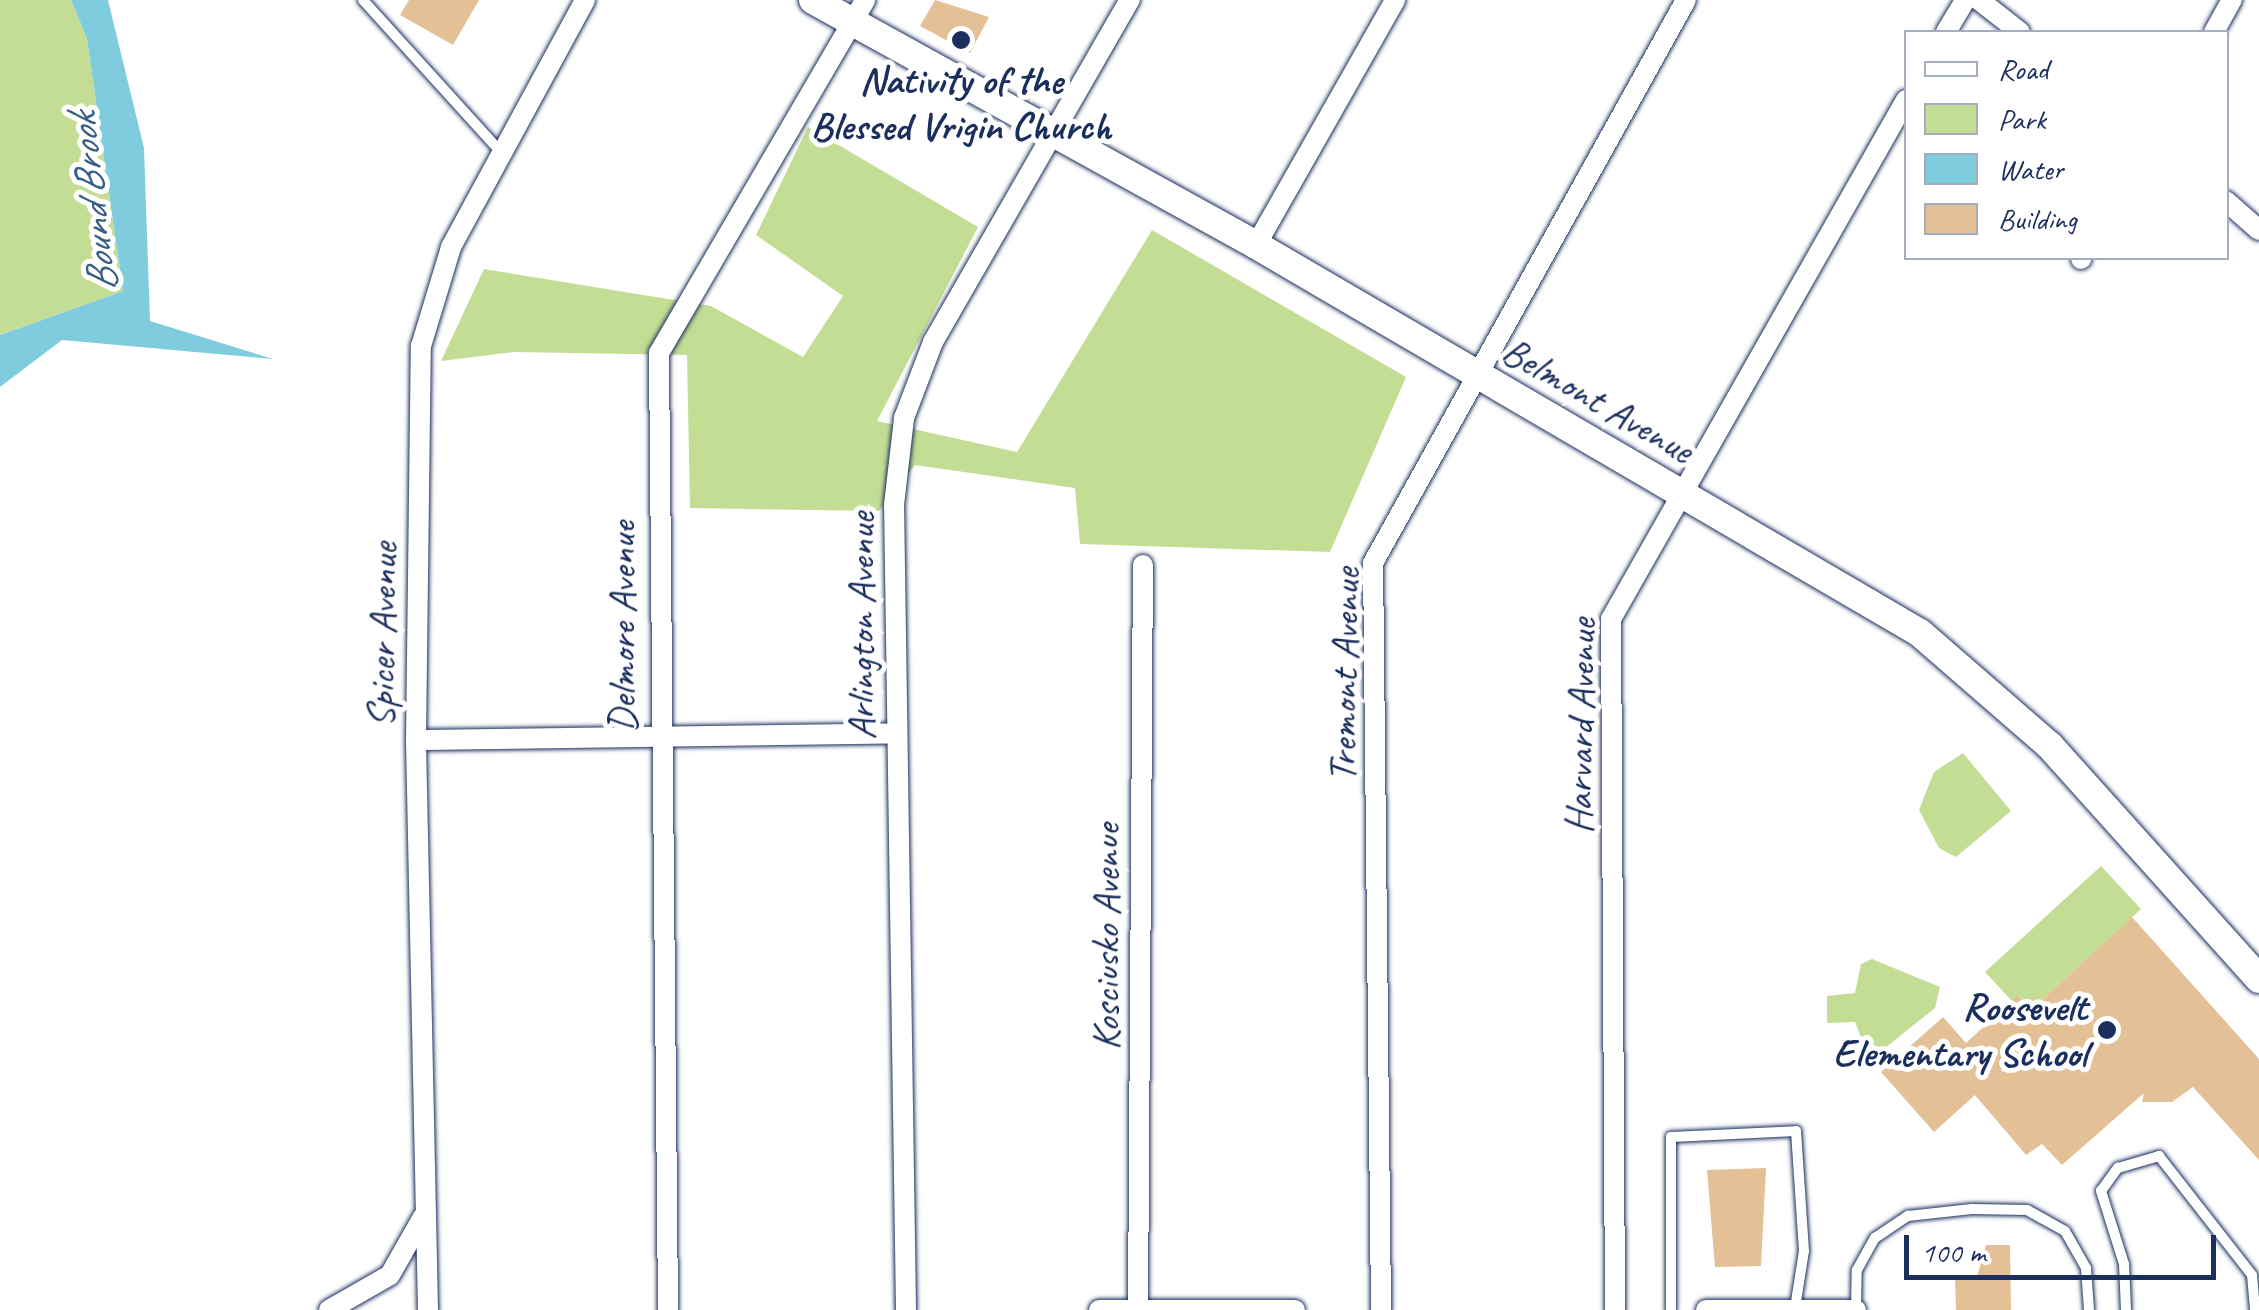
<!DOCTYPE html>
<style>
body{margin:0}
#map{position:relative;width:2259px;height:1310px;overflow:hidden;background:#fff;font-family:Caveat,sans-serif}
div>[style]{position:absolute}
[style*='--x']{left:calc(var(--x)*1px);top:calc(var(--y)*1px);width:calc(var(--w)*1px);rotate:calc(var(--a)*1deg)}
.green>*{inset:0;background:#c4dd94}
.water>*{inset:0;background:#80ccdf}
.building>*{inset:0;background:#e3c095}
.roads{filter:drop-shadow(0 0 2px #1b2f5e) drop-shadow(0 0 2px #1b2f5e)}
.service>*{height:10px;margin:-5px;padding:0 5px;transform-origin:5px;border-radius:5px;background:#fff}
.minor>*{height:20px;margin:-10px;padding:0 10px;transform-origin:10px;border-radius:10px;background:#fff}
.tertiary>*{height:28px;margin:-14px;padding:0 14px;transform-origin:14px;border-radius:14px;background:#fff}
.dots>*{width:28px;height:28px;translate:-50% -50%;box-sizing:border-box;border:5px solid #fff;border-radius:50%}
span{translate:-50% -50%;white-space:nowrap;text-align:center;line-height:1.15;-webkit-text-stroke:10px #fff;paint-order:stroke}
.poi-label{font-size:40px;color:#1b2f5e;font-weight:700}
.right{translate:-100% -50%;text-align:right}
.street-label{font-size:40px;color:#1b2f5e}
.water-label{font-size:42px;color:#395e85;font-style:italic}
.legend{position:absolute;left:1904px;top:30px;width:325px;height:230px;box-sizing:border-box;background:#fff;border:2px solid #a4acbf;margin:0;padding:12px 18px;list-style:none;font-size:30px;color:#1b2f5e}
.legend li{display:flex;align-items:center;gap:20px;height:50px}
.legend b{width:50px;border:2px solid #a4acbf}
.scale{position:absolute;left:1904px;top:1235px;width:312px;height:45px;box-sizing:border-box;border:5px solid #1b2f5e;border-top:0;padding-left:12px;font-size:30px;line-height:35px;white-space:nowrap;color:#1b2f5e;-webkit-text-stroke:8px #fff;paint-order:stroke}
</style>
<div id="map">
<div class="green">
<i style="clip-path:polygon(0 0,71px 0,87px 39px,123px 291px,0 335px)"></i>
<i style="clip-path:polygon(808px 127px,978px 227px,877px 421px,1017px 452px,1152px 230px,1406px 377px,1330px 552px,1080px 544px,1075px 488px,915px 465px,879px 511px,690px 508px,687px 355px,514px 352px,441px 361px,484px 269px,711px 306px,803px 357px,843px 296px,756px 235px)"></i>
<i style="clip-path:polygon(1963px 753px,2011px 811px,1956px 857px,1939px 848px,1919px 810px,1934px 772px)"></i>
<i style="clip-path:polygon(2101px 866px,2141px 909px,2031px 1010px,2019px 996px,2012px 1001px,1985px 972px)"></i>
<i style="clip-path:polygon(1872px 959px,1940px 987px,1935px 1008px,1870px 1060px,1855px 1022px,1827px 1023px,1827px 996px,1855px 993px,1861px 964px)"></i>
</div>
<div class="water">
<i style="clip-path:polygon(71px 0,108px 0,144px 148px,150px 321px,273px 359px,62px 340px,0 387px,0 335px,123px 291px,87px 39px)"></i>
</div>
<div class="building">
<i style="clip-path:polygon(409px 0,479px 0,453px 45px,400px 15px)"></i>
<i style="clip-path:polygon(935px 0,989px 17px,970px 53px,920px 26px)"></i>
<i style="clip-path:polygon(2132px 917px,2259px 1059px,2259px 1160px,2193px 1087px,2172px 1102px,2142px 1102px,2144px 1093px,2062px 1165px,2042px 1144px,2026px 1155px,1975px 1095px,1934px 1132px,1881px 1072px,1943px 1017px,1966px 1043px,2018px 995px,2031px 1010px)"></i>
<i style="clip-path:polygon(1766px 1168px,1761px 1266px,1715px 1267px,1707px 1170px)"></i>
<i style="clip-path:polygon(1986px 1245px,2010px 1245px,2011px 1310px,1956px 1310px,1955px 1277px,1977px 1277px)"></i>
</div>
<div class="roads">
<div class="service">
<i style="--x:363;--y:0;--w:204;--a:47.8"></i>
<i style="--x:1856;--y:1309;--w:39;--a:-89"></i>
<i style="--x:1857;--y:1270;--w:37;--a:-61"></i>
<i style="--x:1875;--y:1238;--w:40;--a:-34"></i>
<i style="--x:1908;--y:1216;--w:64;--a:-6.2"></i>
<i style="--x:1972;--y:1209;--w:55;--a:1"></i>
<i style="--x:2027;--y:1210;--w:43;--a:28.9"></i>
<i style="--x:2065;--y:1231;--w:43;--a:60.4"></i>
<i style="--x:2086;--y:1268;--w:42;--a:85.9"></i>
<i style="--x:1671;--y:1310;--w:173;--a:-90"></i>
<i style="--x:1671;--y:1137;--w:125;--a:-2.7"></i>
<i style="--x:1796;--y:1131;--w:120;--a:86.2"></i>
<i style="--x:1804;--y:1251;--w:58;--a:99"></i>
<i style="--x:2126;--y:1310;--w:46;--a:-92.5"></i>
<i style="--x:2124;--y:1264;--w:77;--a:-107.5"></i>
<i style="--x:2101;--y:1191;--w:29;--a:-54"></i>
<i style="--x:2118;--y:1168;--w:43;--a:-16.3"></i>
<i style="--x:2159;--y:1156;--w:151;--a:52"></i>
<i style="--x:2252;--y:1275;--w:35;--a:85"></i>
</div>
<div class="minor">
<i style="--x:1979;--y:0;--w:52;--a:38"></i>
<i style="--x:1946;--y:32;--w:37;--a:-59"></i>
<i style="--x:2214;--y:32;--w:37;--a:-61"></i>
<i style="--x:2226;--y:201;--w:44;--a:41.3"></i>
<i style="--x:1256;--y:245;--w:282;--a:-60.4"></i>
<i style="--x:2081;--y:259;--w:1;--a:-45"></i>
<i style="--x:416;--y:740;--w:480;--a:-0.8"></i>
<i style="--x:329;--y:1310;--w:70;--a:-29.8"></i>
<i style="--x:390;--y:1275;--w:67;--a:-60.4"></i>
<i style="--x:428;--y:1310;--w:570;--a:-91.21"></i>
<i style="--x:416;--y:740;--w:394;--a:-89.3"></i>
<i style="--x:421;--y:346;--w:103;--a:-73.1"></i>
<i style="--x:451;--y:247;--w:281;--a:-61.5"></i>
<i style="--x:668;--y:1310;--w:957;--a:-90.54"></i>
<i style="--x:659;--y:353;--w:409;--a:-59.7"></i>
<i style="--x:906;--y:1310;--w:805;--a:-90.85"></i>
<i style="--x:894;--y:505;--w:88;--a:-83.4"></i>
<i style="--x:904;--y:418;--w:81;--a:-69.1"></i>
<i style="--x:933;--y:342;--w:395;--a:-60.1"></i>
<i style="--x:1099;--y:1310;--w:196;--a:0"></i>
<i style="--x:1138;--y:1310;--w:745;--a:-89.62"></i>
<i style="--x:1381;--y:1310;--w:747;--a:-90.61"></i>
<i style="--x:1373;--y:563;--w:644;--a:-60.93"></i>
<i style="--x:1615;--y:1310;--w:691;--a:-90.33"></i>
<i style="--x:1611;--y:619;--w:597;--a:-60.39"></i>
<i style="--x:1706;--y:1310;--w:150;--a:0"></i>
</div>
<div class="tertiary">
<i style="--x:813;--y:0;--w:506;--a:28.94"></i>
<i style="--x:1256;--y:245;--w:769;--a:30.3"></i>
<i style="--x:1920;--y:633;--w:172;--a:41"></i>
<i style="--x:2050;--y:746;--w:313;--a:48.1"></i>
</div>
</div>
<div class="dots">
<i style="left:961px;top:40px;background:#1b2f5e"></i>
<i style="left:2107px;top:1030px;background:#1b2f5e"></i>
</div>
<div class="poi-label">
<span style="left:961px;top:103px">Nativity of the<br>Blessed Vrigin Church</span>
<span class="right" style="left:2087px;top:1030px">Roosevelt<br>Elementary School</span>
</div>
<div class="street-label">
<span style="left:1598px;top:400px;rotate:30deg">Belmont Avenue</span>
<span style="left:861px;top:626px;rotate:-90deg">Arlington Avenue</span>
<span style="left:622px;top:627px;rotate:-90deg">Delmore Avenue</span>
<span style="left:382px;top:635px;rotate:-89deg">Spicer Avenue</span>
<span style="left:1344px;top:675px;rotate:-89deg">Tremont Avenue</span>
<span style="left:1580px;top:726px;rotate:-89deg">Harvard Avenue</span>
<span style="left:1106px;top:937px;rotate:-90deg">Kosciusko Avenue</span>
</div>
<div class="water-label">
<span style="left:93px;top:203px;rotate:-97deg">Bound Brook</span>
</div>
<ul class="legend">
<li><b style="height:12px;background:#fff"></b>Road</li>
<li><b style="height:28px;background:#c4dd94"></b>Park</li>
<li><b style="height:28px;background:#80ccdf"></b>Water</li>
<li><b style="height:28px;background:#e3c095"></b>Building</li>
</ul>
<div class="scale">100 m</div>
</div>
